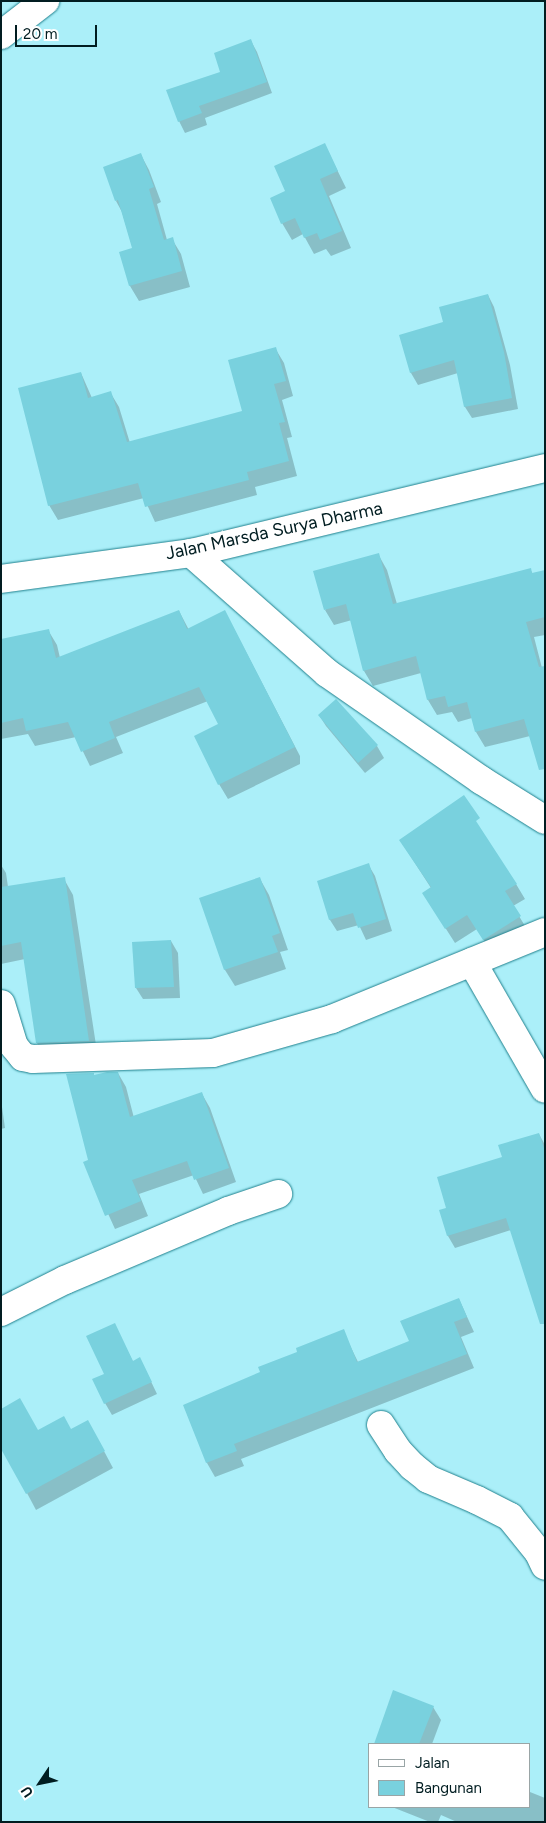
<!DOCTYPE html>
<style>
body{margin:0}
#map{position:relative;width:546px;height:1823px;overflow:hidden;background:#abeff9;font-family:Figtree,sans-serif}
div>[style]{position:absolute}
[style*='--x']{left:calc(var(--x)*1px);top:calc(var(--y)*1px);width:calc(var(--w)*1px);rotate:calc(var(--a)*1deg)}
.shadow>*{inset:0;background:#0003}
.building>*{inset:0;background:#79d1de}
.roads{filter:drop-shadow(0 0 1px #1f808d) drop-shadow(0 0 1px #1f808d)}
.minor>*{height:28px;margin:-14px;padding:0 14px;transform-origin:14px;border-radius:14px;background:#fff}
.highway>*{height:28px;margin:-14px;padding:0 14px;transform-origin:14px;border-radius:14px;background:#fff}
span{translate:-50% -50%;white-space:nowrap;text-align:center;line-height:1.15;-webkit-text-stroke:4.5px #fff;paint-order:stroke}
.street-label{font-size:18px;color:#011d21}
.frame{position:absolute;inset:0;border:2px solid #011d21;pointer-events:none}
.legend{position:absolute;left:368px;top:1743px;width:162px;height:65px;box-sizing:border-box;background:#fff;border:1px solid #99a5a6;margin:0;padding:6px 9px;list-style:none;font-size:15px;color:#011d21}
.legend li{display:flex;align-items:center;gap:10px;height:25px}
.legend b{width:25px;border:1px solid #99a5a6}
.north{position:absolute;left:15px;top:1758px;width:50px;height:50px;-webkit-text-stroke:4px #fff;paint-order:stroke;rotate:236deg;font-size:14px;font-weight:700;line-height:20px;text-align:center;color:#011d21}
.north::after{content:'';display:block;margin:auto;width:18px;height:22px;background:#011d21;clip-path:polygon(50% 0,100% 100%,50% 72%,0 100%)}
.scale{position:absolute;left:15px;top:25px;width:82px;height:22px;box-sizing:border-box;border:2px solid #011d21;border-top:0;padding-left:6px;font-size:15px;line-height:18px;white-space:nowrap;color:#011d21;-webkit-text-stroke:4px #fff;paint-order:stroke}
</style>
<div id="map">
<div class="shadow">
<i style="clip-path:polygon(251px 41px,257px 52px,272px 93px,205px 118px,207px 125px,185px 133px,179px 121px)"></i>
<i style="clip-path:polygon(325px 145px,346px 188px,329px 196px,351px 248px,331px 256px,326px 249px,314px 254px,303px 234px,292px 240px,282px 223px,286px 192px)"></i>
<i style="clip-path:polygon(141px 155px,149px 170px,161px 202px,157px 204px,167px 240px,172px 239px,181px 254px,190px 287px,139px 301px,130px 286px,120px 253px,133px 249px,122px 212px,116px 201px)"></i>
<i style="clip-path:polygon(488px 295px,494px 307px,510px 365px,518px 409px,472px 418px,465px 407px,458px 373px,418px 385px,411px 373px,400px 336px,445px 323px)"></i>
<i style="clip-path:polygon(275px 348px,284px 363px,293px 396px,282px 400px,292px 437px,287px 438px,297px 476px,255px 487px,257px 495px,155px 522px,144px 498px,58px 520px,49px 505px,81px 373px,92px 398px,110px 392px,119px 407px,130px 443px,244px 412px)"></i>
<i style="clip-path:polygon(378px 554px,387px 570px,397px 604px,530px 569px,533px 574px,545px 571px,545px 635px,534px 637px,542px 668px,530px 736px,485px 747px,476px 732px,472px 718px,458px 722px,452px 712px,437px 715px,428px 700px,421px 673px,373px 686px,364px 671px,352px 620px,334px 625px,325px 610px)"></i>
<i style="clip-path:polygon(179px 611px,189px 630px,233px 627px,300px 756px,300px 764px,228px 799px,219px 784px,220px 725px,208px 701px,116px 737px,123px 753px,90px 766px,76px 737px,35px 746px,28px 734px,1px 739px,1px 649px,48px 630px,57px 645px,60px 658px)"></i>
<i style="clip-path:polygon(336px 700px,377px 746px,384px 758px,365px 773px,326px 726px,319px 715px)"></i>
<i style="clip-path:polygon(400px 840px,516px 884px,525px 899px,513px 906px,528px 931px,492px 954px,477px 929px,455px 943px,432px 907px,431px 888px)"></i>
<i style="clip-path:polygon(368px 864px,375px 876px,392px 931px,366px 940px,359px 925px,337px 931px,330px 920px,319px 882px)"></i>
<i style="clip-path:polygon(1px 865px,6px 873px,8px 887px,64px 879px,73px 895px,98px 1058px,47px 1059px,37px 1043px,25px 959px,1px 964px)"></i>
<i style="clip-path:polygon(260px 879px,269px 895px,288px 950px,280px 952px,286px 969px,235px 986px,225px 970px,201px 899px)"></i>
<i style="clip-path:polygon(171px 941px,178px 953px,180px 998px,143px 999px,136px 988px)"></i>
<i style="clip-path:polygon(118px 1073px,126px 1087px,134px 1118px,202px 1094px,210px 1108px,236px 1182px,203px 1194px,194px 1175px,139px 1194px,148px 1216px,115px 1229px,85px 1163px,90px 1161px,95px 1077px)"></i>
<i style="clip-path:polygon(1px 1100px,5px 1128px,1px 1129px)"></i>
<i style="clip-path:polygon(539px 1134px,545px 1145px,545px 1294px,511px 1230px,455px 1248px,448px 1236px,441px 1211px,448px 1209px,503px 1158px)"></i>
<i style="clip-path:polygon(459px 1299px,474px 1332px,461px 1337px,474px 1368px,241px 1459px,244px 1466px,215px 1477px,207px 1463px,184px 1406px,262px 1373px,343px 1331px,358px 1362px,410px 1342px)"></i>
<i style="clip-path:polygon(114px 1324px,133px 1362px,146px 1371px,157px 1394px,112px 1415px,105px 1403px,106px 1375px)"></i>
<i style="clip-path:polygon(70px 1431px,97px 1438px,113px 1468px,36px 1510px,27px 1493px,38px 1432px)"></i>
<i style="clip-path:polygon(394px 1691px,433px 1707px,441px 1720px,432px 1744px,375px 1744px)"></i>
<i style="clip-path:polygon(530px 1792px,545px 1798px,545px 1822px,457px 1822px,441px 1815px,438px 1822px,430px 1822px,392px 1807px,530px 1807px)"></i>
</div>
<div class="building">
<i style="clip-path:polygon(251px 39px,267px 82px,199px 106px,202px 113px,178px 122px,166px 90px,220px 72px,214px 53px)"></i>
<i style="clip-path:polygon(325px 143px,338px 171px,320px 179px,342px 231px,320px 240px,317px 233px,304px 238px,295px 218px,281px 224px,270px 198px,285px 191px,274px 166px)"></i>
<i style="clip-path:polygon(141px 153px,154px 187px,149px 189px,164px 240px,173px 237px,182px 271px,129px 286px,119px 252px,132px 248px,118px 200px,115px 201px,103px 167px)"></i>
<i style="clip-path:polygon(488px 294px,504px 352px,512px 398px,464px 407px,454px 360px,410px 373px,399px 335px,443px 322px,439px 307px)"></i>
<i style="clip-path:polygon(276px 347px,286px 381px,274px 384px,285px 422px,279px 423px,289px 461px,247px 472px,249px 480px,145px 507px,138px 483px,48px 506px,18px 388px,81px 372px,88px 398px,111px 391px,127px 442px,242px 411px,228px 360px)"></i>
<i style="clip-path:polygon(379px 553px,393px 604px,531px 568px,532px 573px,545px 570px,545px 617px,526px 622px,539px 667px,545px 666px,545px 769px,539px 770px,524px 719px,475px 732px,467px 702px,448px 707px,445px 696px,427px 700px,416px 656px,363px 671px,346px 604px,324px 610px,313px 571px)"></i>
<i style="clip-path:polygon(179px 610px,187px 629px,225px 610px,295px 747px,218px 785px,194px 736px,218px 724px,199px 687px,109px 722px,115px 738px,81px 752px,68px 722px,26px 731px,23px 718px,1px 723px,1px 639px,49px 629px,56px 658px)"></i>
<i style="clip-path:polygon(336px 699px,378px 745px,358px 763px,318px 715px)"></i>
<i style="clip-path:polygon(464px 795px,480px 818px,476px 821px,517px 884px,505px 891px,521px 916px,483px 940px,467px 915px,445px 929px,422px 893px,431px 887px,399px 840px)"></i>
<i style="clip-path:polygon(369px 863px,386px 919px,358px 928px,353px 913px,329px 920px,317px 881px)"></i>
<i style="clip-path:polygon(65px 877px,89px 1041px,36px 1043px,21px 942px,1px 946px,1px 887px)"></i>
<i style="clip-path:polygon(260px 877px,280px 933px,272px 936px,278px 952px,224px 970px,199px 898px)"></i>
<i style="clip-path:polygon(171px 940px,174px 987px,135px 988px,132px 942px)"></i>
<i style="clip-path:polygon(107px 1072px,118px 1072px,130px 1117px,202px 1092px,229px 1168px,194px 1180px,187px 1161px,132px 1180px,141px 1201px,105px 1216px,83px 1162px,88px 1160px,66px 1074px,94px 1073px,94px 1075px)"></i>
<i style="clip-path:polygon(539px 1133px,545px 1151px,545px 1324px,540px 1324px,506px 1218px,447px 1236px,439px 1210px,446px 1208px,437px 1177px,502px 1157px,498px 1145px)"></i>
<i style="clip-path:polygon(459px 1298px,467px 1317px,454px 1322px,467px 1354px,234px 1444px,237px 1451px,206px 1463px,183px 1405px,260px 1372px,258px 1367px,297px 1352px,296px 1348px,344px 1329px,357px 1362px,409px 1341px,400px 1321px)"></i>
<i style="clip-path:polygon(115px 1323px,133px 1361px,140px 1357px,152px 1382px,104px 1404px,92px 1379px,104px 1374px,86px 1336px)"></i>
<i style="clip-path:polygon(20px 1398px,38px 1430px,64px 1416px,71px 1429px,88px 1420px,105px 1451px,26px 1494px,1px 1449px,1px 1409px)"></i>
<i style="clip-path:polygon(393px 1690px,434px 1706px,419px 1744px,374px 1744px)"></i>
</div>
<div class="roads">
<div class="minor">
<i style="--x:1;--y:35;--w:56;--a:-37.7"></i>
<i style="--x:191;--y:553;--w:181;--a:41.4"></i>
<i style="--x:327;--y:673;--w:188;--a:34.8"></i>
<i style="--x:481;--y:780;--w:75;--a:32"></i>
<i style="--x:472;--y:962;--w:146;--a:60.1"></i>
<i style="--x:1;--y:1004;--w:44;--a:72.8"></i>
<i style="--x:14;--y:1046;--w:14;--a:51"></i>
<i style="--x:23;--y:1057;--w:10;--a:11"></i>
<i style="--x:33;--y:1059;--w:180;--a:-1.9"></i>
<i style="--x:213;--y:1053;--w:124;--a:-15.9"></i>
<i style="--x:332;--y:1019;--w:230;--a:-22.2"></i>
<i style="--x:1;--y:1312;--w:72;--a:-26.6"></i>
<i style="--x:65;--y:1280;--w:177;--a:-22.9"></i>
<i style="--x:228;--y:1211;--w:53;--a:-18.8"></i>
<i style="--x:381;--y:1425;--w:31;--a:57"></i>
<i style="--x:398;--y:1451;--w:21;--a:47"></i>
<i style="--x:412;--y:1466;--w:21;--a:39"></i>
<i style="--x:428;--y:1479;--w:53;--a:23.2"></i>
<i style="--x:477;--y:1500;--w:37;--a:27"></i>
<i style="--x:510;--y:1517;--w:46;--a:51.1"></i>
<i style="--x:539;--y:1553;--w:14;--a:65"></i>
</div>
<div class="highway">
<i style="--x:1;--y:579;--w:192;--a:-7.8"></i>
<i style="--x:191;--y:553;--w:364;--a:-13.5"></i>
</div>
</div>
<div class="street-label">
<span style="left:274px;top:531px;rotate:-12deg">Jalan Marsda Surya Dharma</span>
</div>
<div class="frame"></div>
<ul class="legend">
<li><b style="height:6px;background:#fff"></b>Jalan</li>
<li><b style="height:14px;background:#79d1de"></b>Bangunan</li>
</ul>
<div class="north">U</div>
<div class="scale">20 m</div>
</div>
